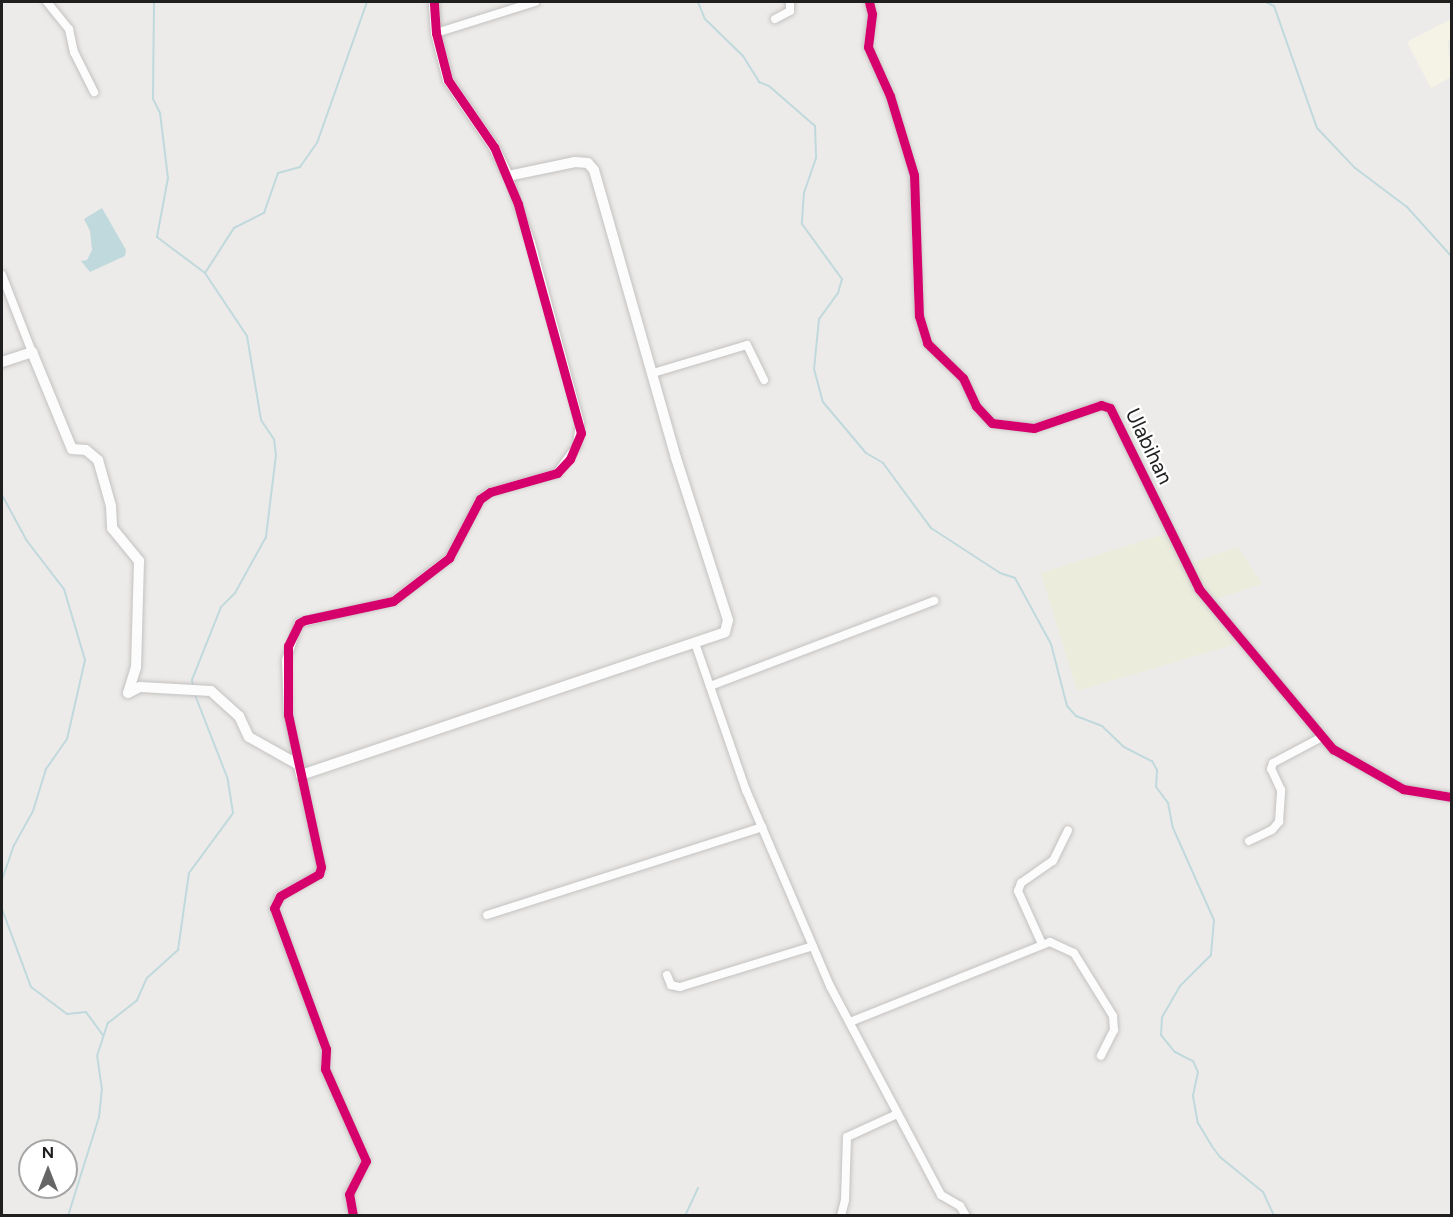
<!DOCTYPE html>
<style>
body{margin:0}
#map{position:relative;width:1453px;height:1217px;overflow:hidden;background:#edebe9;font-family:Figtree,sans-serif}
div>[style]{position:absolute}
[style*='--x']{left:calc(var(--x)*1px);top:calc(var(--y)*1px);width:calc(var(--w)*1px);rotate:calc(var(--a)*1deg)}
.education>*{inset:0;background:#f5f3e6}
.farmland>*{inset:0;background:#ececdd}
.water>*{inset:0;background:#c0d9dd}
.stream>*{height:2px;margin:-1px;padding:0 1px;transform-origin:1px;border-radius:1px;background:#c0d9dd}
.roads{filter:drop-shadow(0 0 2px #c3c2c1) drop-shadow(0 0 2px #c3c2c1)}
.minor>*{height:8px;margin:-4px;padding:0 4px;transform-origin:4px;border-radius:4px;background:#fcfcfc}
.tertiary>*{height:10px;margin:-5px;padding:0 5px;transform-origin:5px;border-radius:5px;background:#fcfcfc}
.cycleway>*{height:9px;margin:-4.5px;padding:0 4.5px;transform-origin:4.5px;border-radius:4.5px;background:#d6006c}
span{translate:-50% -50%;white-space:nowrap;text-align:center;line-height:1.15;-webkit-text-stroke:4.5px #fff;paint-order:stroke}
.street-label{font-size:21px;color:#1f1f1f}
.frame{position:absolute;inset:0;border:3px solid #1f1f1f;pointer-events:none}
.north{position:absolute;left:18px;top:1139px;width:60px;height:60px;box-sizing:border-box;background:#fff;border:2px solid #a5a5a5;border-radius:50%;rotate:0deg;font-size:16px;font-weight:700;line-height:24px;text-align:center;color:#1f1f1f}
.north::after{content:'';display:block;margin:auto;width:21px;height:27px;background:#676666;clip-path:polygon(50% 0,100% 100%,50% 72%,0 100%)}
</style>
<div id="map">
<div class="education">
<i style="clip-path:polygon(1451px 19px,1451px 39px,1448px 41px,1451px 77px,1431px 88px,1407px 42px)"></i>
</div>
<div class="farmland">
<i style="clip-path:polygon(1167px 533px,1195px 593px,1236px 644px,1077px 691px,1041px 573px)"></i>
<i style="clip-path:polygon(1238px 547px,1262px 584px,1216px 599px,1200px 585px,1189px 563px)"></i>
</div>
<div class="water">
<i style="clip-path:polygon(102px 208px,126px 250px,125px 256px,90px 272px,81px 261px,87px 260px,92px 250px,90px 231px,84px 219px)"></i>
</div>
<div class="stream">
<i style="--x:154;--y:2;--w:97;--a:90.6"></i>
<i style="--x:153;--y:99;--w:16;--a:63"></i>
<i style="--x:160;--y:113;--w:65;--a:83"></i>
<i style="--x:168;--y:178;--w:60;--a:100.6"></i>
<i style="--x:157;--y:237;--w:60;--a:36.9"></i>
<i style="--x:205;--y:273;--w:76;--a:56.3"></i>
<i style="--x:247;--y:336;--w:85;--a:80.5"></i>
<i style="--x:261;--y:420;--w:23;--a:56"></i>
<i style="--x:274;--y:439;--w:16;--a:83"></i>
<i style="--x:276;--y:455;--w:83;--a:97"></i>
<i style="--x:266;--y:537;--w:64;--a:119"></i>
<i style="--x:235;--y:593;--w:20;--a:135"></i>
<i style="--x:221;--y:607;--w:79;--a:111.7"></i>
<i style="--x:192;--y:680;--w:6;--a:81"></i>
<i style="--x:698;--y:2;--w:18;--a:68"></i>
<i style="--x:705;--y:19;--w:53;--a:44.2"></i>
<i style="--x:743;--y:56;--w:31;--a:58"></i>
<i style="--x:759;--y:82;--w:11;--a:22"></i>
<i style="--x:769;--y:86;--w:61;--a:41"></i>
<i style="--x:815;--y:126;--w:32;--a:88"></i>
<i style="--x:816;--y:158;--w:36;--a:109"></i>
<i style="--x:804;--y:192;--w:32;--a:94"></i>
<i style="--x:802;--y:224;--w:68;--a:54"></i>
<i style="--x:842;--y:279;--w:15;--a:106"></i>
<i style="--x:838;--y:293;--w:32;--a:126"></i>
<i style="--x:819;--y:319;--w:50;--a:95.7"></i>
<i style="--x:814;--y:369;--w:34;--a:75"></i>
<i style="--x:823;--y:402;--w:67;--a:49.9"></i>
<i style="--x:866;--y:453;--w:20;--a:30"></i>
<i style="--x:883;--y:463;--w:81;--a:53.6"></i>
<i style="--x:931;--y:528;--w:82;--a:33.1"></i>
<i style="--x:1000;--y:573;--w:16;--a:18"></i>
<i style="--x:1015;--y:578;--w:75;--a:61.4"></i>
<i style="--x:1051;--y:644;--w:64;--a:75.5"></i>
<i style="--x:1067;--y:706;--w:13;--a:48"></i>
<i style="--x:1076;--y:716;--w:28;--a:21"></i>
<i style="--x:1102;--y:726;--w:30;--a:44"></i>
<i style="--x:1124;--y:747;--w:31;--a:27"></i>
<i style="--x:1152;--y:761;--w:10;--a:61"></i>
<i style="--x:1157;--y:770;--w:17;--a:93"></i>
<i style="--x:1156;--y:787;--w:20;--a:53"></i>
<i style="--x:1168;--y:803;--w:25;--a:79"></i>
<i style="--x:1173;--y:828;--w:101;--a:66"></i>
<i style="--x:1214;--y:920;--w:35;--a:95"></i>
<i style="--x:1211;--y:955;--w:44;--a:135"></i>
<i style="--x:1180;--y:986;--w:36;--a:120"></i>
<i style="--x:1162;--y:1017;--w:18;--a:93"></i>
<i style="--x:1161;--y:1035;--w:22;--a:51"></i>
<i style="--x:1175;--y:1052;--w:20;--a:27"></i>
<i style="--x:1193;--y:1061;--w:12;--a:66"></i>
<i style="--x:1198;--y:1072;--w:25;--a:102"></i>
<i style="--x:1193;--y:1096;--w:27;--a:80"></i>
<i style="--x:1198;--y:1123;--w:26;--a:59"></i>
<i style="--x:1211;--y:1145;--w:15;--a:53"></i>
<i style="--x:1220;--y:1157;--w:55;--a:39.1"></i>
<i style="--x:1263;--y:1192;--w:26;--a:65"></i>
<i style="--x:1266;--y:2;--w:9;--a:27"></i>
<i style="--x:1274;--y:6;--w:129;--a:70.6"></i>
<i style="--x:1317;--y:128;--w:55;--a:46.5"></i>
<i style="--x:1355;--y:168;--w:65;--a:36.9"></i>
<i style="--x:1407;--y:207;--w:67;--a:48"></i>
<i style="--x:205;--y:273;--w:54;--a:-57.2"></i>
<i style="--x:234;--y:228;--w:34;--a:-27"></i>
<i style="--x:264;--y:213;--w:42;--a:-70.7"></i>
<i style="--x:278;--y:173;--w:23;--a:-15"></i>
<i style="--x:300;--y:167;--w:29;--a:-55"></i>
<i style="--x:317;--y:143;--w:150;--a:-70.5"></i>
<i style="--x:2;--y:495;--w:52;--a:61.5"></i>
<i style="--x:27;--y:541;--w:61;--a:52.4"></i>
<i style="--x:64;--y:589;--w:74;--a:73.5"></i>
<i style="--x:85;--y:660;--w:81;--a:102.8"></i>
<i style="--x:67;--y:739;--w:37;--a:125"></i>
<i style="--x:46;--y:769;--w:44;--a:107.2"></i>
<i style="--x:33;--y:811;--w:39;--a:119"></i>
<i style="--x:14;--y:845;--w:36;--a:109"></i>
<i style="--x:2;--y:909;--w:83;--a:69.6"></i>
<i style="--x:31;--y:987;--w:45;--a:36.9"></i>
<i style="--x:67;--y:1014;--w:19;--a:-6"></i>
<i style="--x:86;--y:1012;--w:29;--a:54"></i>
<i style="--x:68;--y:1216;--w:104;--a:-72.6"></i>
<i style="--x:99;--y:1117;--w:27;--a:-84"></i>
<i style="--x:102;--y:1090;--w:34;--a:-98"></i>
<i style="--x:97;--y:1056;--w:35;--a:-72"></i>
<i style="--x:108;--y:1023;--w:37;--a:-38"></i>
<i style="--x:137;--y:1000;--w:24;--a:-66"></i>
<i style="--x:147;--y:978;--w:42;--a:-42.1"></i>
<i style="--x:178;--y:950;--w:78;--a:-81.9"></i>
<i style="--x:189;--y:873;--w:74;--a:-53.7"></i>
<i style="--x:233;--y:813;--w:36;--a:-99"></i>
<i style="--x:227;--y:777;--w:88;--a:-111.3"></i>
<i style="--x:685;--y:1216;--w:31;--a:-65"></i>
</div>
<div class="roads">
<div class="minor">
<i style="--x:47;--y:2;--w:35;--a:51"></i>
<i style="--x:69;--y:29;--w:24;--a:78"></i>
<i style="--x:74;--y:52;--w:45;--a:63.4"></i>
<i style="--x:869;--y:2;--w:12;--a:76"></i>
<i style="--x:872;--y:14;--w:33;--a:97"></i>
<i style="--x:868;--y:47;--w:54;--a:65.8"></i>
<i style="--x:890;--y:96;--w:83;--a:73.1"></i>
<i style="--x:914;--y:175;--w:141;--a:88"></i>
<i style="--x:919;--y:316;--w:28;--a:73"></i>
<i style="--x:927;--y:343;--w:50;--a:44.2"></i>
<i style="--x:963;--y:378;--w:31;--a:65"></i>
<i style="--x:976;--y:406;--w:23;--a:47"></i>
<i style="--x:992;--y:423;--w:42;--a:6.8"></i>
<i style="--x:1034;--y:428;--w:71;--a:-18.9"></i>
<i style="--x:1101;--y:405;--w:9;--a:18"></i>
<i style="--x:1110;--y:408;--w:202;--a:63.8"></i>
<i style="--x:1199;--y:589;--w:209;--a:50.1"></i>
<i style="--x:1333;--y:749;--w:81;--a:29.7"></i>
<i style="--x:1403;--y:789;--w:50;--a:9.3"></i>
<i style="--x:775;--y:19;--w:17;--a:-28"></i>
<i style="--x:790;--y:11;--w:9;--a:-90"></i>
<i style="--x:436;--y:33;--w:104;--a:-17.4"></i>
<i style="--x:2;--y:275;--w:83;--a:68.7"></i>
<i style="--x:653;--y:373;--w:98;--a:-16.6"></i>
<i style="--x:747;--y:345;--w:39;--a:64"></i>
<i style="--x:695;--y:643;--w:156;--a:70.9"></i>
<i style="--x:746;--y:790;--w:213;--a:66.8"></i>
<i style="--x:830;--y:986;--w:237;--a:62"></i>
<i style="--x:941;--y:1195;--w:22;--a:30"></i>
<i style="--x:960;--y:1206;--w:12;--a:59"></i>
<i style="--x:710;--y:686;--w:240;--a:-20.8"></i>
<i style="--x:299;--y:765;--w:51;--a:-102.4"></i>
<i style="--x:288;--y:715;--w:55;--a:-92.1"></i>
<i style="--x:286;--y:660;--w:39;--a:-71"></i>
<i style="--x:299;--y:623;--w:97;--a:-13.2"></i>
<i style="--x:393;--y:601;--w:71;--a:-37.5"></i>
<i style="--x:449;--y:558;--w:67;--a:-62.3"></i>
<i style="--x:480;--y:499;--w:12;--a:-35"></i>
<i style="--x:490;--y:492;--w:70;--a:-15.8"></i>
<i style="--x:557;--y:473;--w:34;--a:-54"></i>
<i style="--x:577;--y:445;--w:22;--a:-82"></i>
<i style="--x:580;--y:423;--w:187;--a:-105.2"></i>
<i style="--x:531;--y:243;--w:71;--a:-108.9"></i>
<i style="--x:301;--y:775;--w:94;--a:77.7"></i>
<i style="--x:321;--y:867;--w:7;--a:106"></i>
<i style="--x:319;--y:874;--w:45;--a:150.6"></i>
<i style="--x:280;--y:896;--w:13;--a:117"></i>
<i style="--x:274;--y:908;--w:150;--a:69.8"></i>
<i style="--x:326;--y:1049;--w:20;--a:93"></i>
<i style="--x:325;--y:1069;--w:101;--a:66"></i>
<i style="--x:366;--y:1161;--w:37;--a:117"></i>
<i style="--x:349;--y:1194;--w:22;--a:80"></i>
<i style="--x:1249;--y:841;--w:25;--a:-26"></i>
<i style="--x:1272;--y:830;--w:11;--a:-49"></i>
<i style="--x:1279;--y:822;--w:32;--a:-86"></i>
<i style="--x:1281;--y:790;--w:23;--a:-115"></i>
<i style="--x:1271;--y:769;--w:6;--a:-72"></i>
<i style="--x:1273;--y:763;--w:55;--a:-28"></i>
<i style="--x:487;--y:915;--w:289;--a:-17.7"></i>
<i style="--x:1042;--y:944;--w:58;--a:-114.4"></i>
<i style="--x:1018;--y:891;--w:9;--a:-69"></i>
<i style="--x:1021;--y:883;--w:39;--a:-35"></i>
<i style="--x:1053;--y:861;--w:34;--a:-64"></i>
<i style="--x:667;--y:975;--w:11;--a:68"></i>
<i style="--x:671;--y:985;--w:9;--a:13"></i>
<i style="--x:680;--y:987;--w:139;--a:-17.1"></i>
<i style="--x:850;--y:1022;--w:215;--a:-21.8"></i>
<i style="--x:1050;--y:942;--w:26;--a:25"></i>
<i style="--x:1074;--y:953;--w:74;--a:58.2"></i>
<i style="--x:1113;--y:1016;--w:14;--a:86"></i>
<i style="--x:1114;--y:1030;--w:29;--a:117"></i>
<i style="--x:841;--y:1216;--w:16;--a:-76"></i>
<i style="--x:845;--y:1200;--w:63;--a:-88.2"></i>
<i style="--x:847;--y:1137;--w:55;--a:-24.7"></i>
</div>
<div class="tertiary">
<i style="--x:2;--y:362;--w:32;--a:-18"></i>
<i style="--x:32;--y:352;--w:105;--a:67.6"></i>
<i style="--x:72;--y:449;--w:14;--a:4"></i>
<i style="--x:86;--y:450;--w:16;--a:40"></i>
<i style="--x:98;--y:460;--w:48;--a:74.2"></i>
<i style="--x:111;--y:506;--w:22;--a:87"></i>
<i style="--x:112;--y:528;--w:43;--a:50.7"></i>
<i style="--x:139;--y:561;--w:106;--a:91.6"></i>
<i style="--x:136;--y:667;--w:27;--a:107"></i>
<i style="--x:128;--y:693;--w:13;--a:-27"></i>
<i style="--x:140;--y:687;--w:71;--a:3.2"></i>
<i style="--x:211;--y:691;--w:38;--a:42"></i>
<i style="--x:239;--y:716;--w:23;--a:65"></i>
<i style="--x:249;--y:737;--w:57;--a:29.2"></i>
<i style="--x:299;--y:765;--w:10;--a:79"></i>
<i style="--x:301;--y:775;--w:447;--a:-18.6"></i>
<i style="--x:725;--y:632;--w:12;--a:-76"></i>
<i style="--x:728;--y:620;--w:170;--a:-107.8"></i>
<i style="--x:676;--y:458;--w:299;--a:-105.9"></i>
<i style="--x:594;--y:170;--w:9;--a:-131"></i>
<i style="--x:588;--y:163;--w:13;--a:-176"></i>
<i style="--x:575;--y:162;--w:68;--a:168.2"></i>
<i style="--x:508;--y:176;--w:32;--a:-116"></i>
<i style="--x:494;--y:147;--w:81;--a:-124.5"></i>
<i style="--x:448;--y:80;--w:49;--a:-104.3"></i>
<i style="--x:436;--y:33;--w:31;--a:-94"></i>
</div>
</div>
<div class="cycleway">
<i style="--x:869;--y:2;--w:12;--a:76"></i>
<i style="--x:872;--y:14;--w:33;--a:97"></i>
<i style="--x:868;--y:47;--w:54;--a:65.8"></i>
<i style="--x:890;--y:96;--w:83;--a:73.1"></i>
<i style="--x:914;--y:175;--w:141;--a:88"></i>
<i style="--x:919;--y:316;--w:28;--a:73"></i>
<i style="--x:927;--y:343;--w:50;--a:44.2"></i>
<i style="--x:963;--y:378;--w:31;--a:65"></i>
<i style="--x:976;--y:406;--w:23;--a:47"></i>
<i style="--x:992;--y:423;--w:42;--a:6.8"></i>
<i style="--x:1034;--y:428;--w:71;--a:-18.9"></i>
<i style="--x:1101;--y:405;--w:9;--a:18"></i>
<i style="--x:1110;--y:408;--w:202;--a:63.8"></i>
<i style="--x:1199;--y:589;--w:209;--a:50.1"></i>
<i style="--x:1333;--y:749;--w:81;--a:29.7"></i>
<i style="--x:1403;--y:789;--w:50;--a:9.3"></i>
<i style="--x:353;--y:1216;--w:22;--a:-100"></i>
<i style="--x:349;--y:1194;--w:37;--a:-63"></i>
<i style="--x:366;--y:1161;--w:101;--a:-114"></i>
<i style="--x:325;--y:1069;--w:20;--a:-87"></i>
<i style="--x:326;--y:1049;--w:150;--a:-110.2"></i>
<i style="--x:274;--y:908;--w:13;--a:-63"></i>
<i style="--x:280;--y:896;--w:45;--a:-29.4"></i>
<i style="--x:319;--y:874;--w:7;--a:-74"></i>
<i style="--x:321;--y:867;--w:156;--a:-102.2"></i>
<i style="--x:288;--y:715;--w:69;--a:-90"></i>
<i style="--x:288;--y:646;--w:25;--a:-64"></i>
<i style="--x:299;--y:623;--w:7;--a:-27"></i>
<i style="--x:305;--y:620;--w:90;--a:-12.2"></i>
<i style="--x:393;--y:601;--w:71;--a:-37.5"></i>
<i style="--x:449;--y:558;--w:67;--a:-62.3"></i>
<i style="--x:480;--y:499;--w:12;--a:-35"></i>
<i style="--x:490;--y:492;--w:70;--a:-15.8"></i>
<i style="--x:557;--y:473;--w:19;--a:-47"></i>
<i style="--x:570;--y:459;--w:28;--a:-67"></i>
<i style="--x:581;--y:433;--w:238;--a:-105.4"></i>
<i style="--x:518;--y:204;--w:62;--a:-112.8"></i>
<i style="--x:494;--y:147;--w:81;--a:-124.5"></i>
<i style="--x:448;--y:80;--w:49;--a:-104.3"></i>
<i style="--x:436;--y:33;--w:31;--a:-94"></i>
</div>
<div class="street-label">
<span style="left:1149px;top:446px;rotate:64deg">Ulabihan</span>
</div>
<div class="frame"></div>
<div class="north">N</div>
</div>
